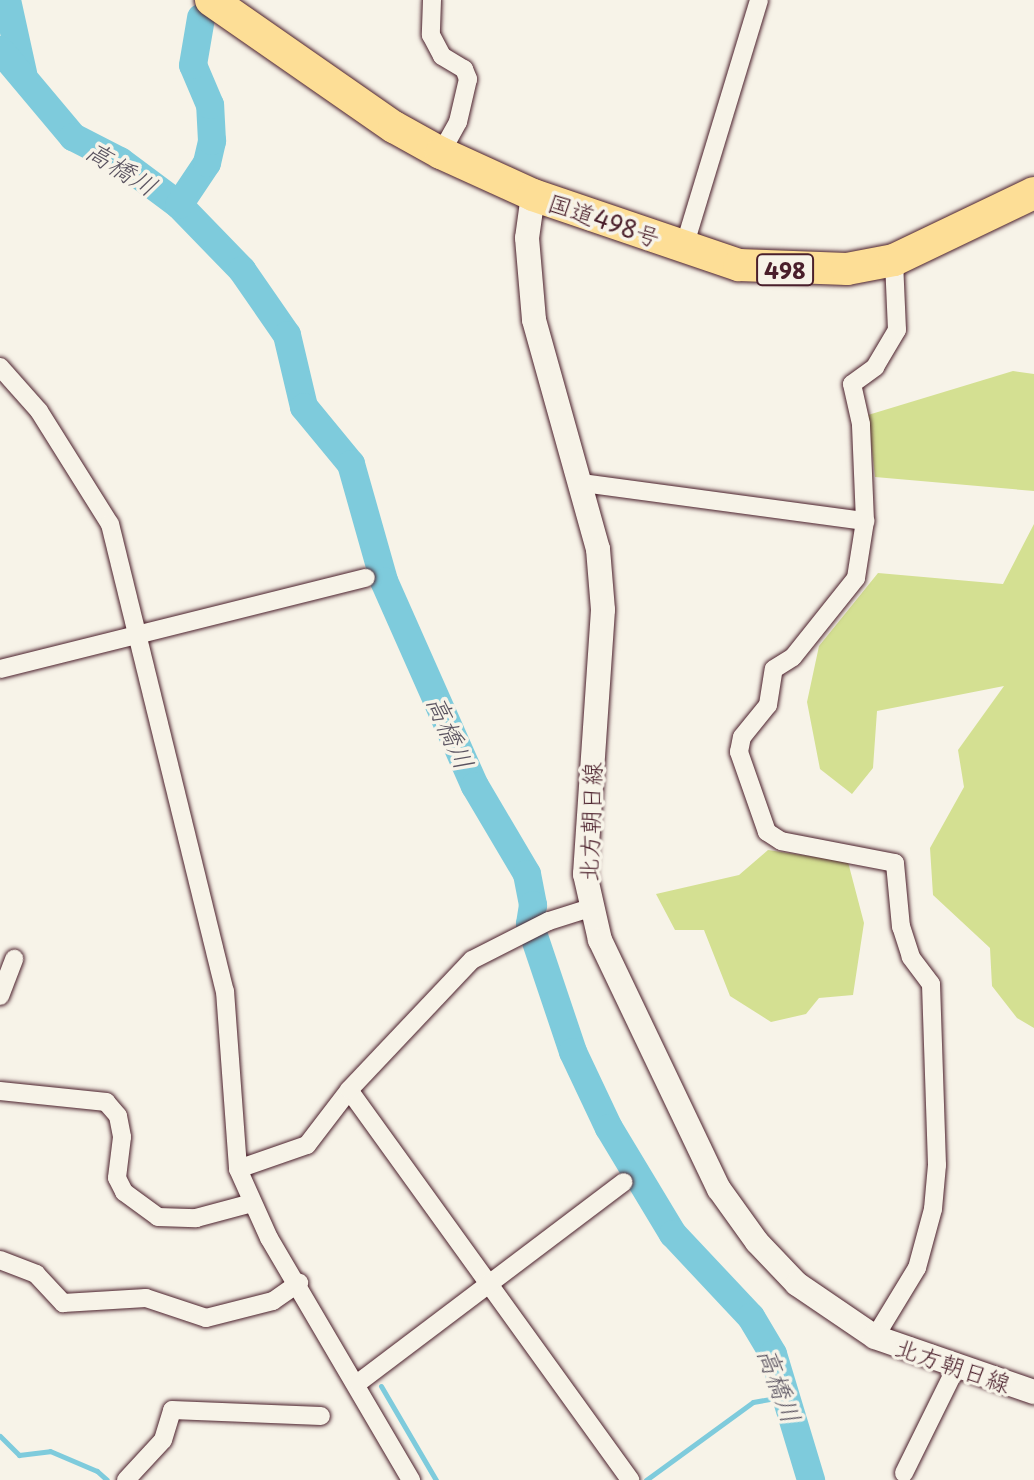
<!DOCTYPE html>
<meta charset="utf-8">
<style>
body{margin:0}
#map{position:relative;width:1034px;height:1480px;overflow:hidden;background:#f7f3e8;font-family:"Playpen Sans","Klee One",sans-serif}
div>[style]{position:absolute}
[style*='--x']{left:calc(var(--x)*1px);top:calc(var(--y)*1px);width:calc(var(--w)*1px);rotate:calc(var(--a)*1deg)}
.green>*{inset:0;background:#d4e092}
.stream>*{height:5px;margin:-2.5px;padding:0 2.5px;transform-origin:2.5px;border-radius:2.5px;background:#7ecbdc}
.river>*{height:28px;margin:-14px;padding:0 14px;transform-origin:14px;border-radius:14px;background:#7ecbdc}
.roads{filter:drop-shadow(0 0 2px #4a1f2b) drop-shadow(0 0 2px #4a1f2b)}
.street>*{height:18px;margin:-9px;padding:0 9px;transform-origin:9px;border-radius:9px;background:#f7f3e8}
.secondary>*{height:24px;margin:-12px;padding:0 12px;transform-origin:12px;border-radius:12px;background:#f7f3e8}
.highway>*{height:32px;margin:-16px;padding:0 16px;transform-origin:16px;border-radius:16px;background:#fdde96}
span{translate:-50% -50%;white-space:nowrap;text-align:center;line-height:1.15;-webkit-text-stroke:7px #f7f3e8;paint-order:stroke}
.shield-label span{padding:2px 6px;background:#f7f3e8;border:2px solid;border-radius:6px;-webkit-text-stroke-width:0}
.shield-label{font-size:22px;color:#4a1f2b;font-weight:700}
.street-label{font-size:24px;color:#4a1f2b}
.water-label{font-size:26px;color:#5a5360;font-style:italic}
</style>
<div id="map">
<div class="green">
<i style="clip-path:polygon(1013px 371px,1034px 374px,1034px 491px,875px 477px,868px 415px)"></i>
<i style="clip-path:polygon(1034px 524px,1034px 1028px,1017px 1018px,992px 986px,990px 948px,933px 895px,930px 848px,964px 787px,958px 750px,1004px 686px,877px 711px,873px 768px,852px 794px,820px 769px,807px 702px,819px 646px,878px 573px,1003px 584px)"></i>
<i style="clip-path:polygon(768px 850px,848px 862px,864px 923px,853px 995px,819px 998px,806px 1014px,771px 1022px,730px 996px,704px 930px,675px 930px,656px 894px,739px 875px)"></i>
</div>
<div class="stream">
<i style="--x:381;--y:1386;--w:109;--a:59.7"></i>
<i style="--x:0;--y:1436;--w:27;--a:45"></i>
<i style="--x:19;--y:1455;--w:31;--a:-7"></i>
<i style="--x:50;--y:1451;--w:51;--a:23.1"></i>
<i style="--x:97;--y:1471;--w:13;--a:42"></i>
<i style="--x:646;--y:1480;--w:132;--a:-36.1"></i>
<i style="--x:753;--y:1402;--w:34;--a:-10"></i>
</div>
<div class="river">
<i style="--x:7;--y:0;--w:75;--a:77.6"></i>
<i style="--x:0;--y:50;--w:114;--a:50"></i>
<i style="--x:73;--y:137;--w:53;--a:27.1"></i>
<i style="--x:120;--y:161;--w:74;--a:36.7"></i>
<i style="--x:179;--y:205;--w:91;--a:45.9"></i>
<i style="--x:242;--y:270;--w:79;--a:55.3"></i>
<i style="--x:287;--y:335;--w:74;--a:76.7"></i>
<i style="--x:304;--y:407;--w:74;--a:50.5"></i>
<i style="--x:351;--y:464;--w:122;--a:74.2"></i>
<i style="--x:384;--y:581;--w:224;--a:66.1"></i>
<i style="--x:475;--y:786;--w:102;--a:59.4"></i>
<i style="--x:527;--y:874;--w:32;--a:79"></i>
<i style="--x:533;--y:905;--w:19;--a:99"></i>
<i style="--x:530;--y:924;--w:135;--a:71.4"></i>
<i style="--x:573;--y:1052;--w:84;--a:64.7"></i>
<i style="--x:609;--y:1128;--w:124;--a:58.9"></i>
<i style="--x:673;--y:1234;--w:114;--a:46.8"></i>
<i style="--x:751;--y:1317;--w:43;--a:59.3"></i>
<i style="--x:773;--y:1354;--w:132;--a:73.2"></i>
<i style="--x:179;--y:205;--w:50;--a:-56.3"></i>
<i style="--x:207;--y:163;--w:23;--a:-77"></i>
<i style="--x:212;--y:141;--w:36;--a:-93"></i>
<i style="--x:210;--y:105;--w:43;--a:-113"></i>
<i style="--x:193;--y:65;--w:48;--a:-80.3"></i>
</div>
<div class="roads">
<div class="street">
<i style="--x:432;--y:0;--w:35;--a:92"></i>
<i style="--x:431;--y:35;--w:24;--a:62"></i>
<i style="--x:442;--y:56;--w:26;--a:31"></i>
<i style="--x:464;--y:69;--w:11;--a:68"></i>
<i style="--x:468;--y:79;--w:44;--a:103.1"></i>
<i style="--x:458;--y:122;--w:35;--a:119"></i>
<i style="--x:684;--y:247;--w:258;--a:-73.1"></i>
<i style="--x:0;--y:367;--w:59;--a:48.4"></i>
<i style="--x:39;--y:411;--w:133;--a:57.9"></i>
<i style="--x:110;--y:524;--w:481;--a:76.2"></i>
<i style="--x:225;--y:991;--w:178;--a:85.8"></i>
<i style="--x:238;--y:1169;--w:76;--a:65.8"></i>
<i style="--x:269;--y:1238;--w:281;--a:59.6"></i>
<i style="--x:583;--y:483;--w:285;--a:7.7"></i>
<i style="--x:0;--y:669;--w:377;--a:-14"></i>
<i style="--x:0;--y:996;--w:40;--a:-69"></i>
<i style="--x:349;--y:1090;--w:481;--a:54.2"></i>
<i style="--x:0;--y:1091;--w:107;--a:5.9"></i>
<i style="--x:106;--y:1102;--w:18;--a:49"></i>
<i style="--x:118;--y:1116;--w:21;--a:79"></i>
<i style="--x:122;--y:1137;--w:41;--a:97"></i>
<i style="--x:117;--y:1178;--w:16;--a:63"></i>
<i style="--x:124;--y:1192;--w:42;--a:36.3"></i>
<i style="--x:158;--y:1217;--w:38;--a:2"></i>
<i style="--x:196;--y:1218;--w:58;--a:-15"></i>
<i style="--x:238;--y:1169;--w:73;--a:-19.2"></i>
<i style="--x:307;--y:1145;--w:69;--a:-52.6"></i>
<i style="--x:349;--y:1090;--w:179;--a:-46.6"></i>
<i style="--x:472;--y:960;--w:86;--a:-26.9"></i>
<i style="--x:549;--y:921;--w:43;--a:-17.6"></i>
<i style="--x:0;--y:1260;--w:39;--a:21"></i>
<i style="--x:36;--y:1274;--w:40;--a:47"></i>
<i style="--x:63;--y:1303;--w:83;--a:-3.4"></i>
<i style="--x:146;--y:1298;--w:63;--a:18.4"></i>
<i style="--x:206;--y:1318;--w:69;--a:-14.2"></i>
<i style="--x:273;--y:1301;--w:32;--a:-35"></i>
<i style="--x:875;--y:1337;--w:81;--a:-58.7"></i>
<i style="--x:917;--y:1268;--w:61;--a:-74.8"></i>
<i style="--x:933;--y:1209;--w:44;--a:-84.8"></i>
<i style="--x:937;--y:1165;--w:181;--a:-91.9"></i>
<i style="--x:931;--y:984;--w:34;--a:-127"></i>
<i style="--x:911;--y:957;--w:32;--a:-108"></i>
<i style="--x:901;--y:927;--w:64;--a:-95.4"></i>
<i style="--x:895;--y:863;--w:116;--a:-169.1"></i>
<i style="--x:781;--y:841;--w:17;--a:-147"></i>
<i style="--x:767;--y:832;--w:85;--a:-109.3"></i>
<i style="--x:739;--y:752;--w:15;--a:-79"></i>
<i style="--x:742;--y:737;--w:41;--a:-50.9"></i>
<i style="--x:768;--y:705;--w:36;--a:-81"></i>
<i style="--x:774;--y:669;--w:22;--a:-32"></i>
<i style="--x:793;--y:657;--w:101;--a:-51.4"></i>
<i style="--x:856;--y:578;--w:58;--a:-81"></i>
<i style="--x:865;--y:521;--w:97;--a:-92.4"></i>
<i style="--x:861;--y:424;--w:41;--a:-102.7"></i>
<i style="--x:852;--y:384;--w:29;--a:-36"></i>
<i style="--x:875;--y:367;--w:43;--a:-59.3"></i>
<i style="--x:897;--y:330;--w:70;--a:-92.5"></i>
<i style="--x:358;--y:1383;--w:333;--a:-37.1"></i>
<i style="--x:904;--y:1473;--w:117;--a:-63.7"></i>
<i style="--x:126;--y:1480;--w:54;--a:-47.2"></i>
<i style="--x:163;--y:1440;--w:31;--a:-73"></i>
<i style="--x:172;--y:1410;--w:149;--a:2.3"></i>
</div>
<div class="secondary">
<i style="--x:533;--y:195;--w:43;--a:97.9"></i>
<i style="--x:527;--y:238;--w:82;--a:85.1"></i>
<i style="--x:534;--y:320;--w:238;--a:74.4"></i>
<i style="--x:598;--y:549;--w:61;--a:85.3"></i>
<i style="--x:603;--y:610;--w:265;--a:93.9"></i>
<i style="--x:585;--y:874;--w:68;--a:77.2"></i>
<i style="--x:600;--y:940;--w:276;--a:64.5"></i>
<i style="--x:719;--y:1189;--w:65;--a:54.4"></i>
<i style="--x:757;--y:1242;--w:58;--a:46.4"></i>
<i style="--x:797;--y:1284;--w:94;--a:34.2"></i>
<i style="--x:875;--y:1337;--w:168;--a:19.1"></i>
</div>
<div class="highway">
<i style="--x:211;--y:0;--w:223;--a:34.8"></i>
<i style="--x:394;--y:127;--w:54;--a:29"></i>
<i style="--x:441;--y:153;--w:101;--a:24.5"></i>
<i style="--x:533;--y:195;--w:218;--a:18.8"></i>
<i style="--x:739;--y:265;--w:108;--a:2.1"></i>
<i style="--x:847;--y:269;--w:48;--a:-10.8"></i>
<i style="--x:894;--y:260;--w:155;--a:-25.6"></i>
</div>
</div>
<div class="shield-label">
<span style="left:785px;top:270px">498</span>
</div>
<div class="street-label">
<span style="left:604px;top:220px;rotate:19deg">国道498号</span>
<span style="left:590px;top:822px;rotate:-88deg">北方朝日線</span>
<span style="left:953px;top:1365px;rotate:19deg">北方朝日線</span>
</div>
<div class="water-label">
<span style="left:122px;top:168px;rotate:32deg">高橋川</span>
<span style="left:451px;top:732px;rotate:66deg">高橋川</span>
<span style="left:780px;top:1385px;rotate:70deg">高橋川</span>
</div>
</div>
